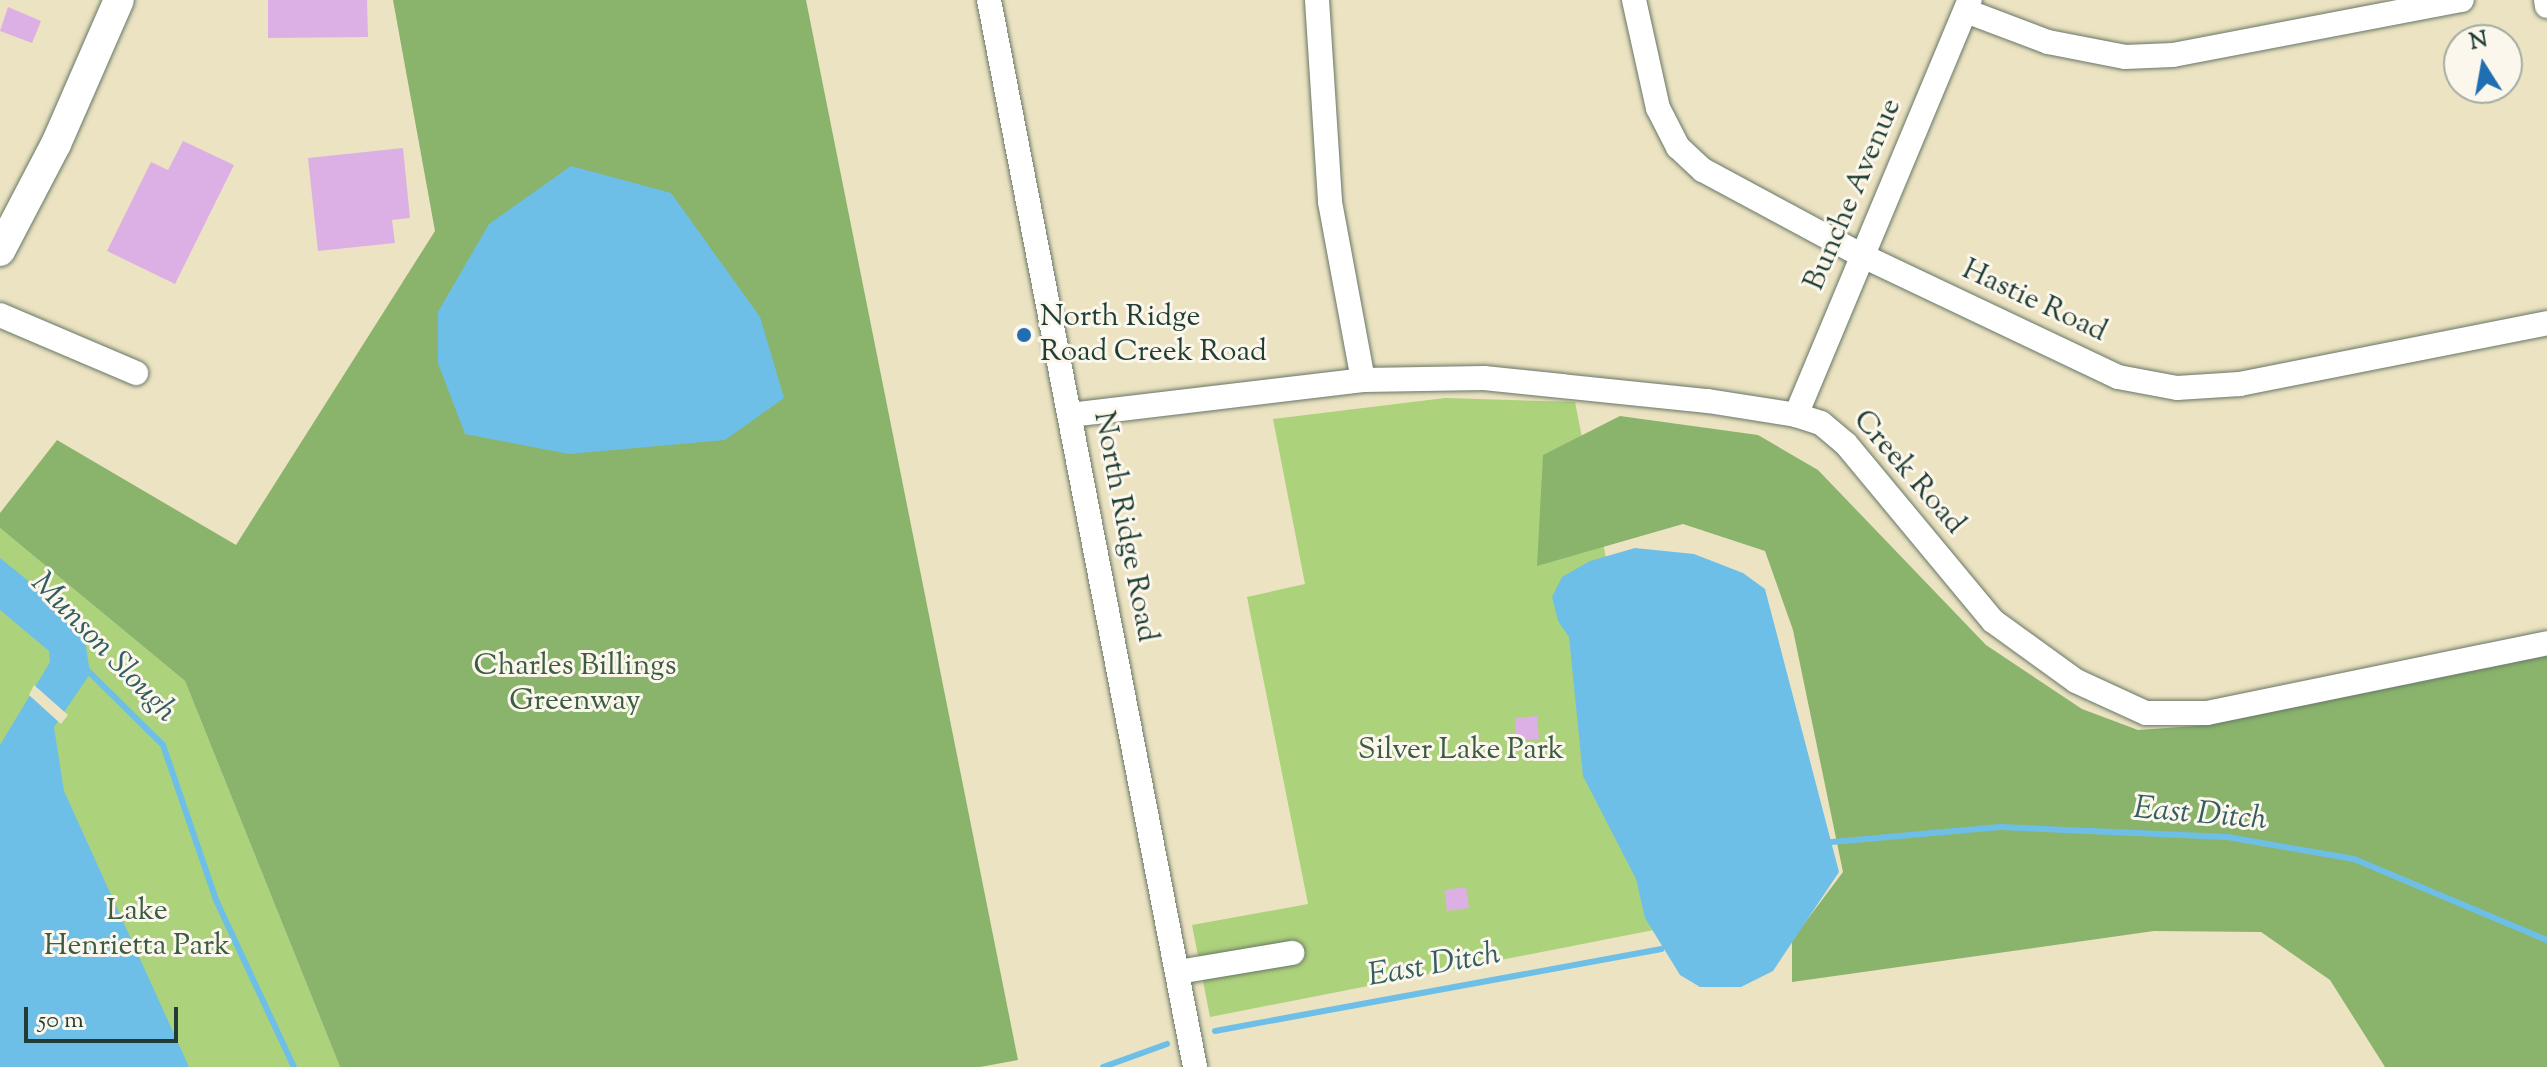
<!DOCTYPE html>
<style>
body{margin:0}
#map{position:relative;width:2547px;height:1067px;overflow:hidden;background:#ece3c2;font-family:"Sorts Mill Goudy",serif}
div>[style]{position:absolute}
[style*='--x']{left:calc(var(--x)*1px);top:calc(var(--y)*1px);width:calc(var(--w)*1px);rotate:calc(var(--a)*1deg)}
.green>*{inset:0;background:#add27c}
.forest>*{inset:0;background:#8ab46c}
.water>*{inset:0;background:#6dbfe8}
.pier>*{inset:0;background:#ece3c2}
.stream>*{height:6px;margin:-3px;padding:0 3px;transform-origin:3px;border-radius:3px;background:#6dbfe8}
.building>*{inset:0;background:#dcb0e5}
.roads{filter:drop-shadow(0 0 2px #677766) drop-shadow(0 0 2px #677766)}
.minor>*{height:24px;margin:-12px;padding:0 12px;transform-origin:12px;border-radius:12px;background:#fff}
.major>*{height:30px;margin:-15px;padding:0 15px;transform-origin:15px;border-radius:15px;background:#fff}
.dots>*{width:22px;height:22px;translate:-50% -50%;box-sizing:border-box;border:4px solid #fbf7ec;border-radius:50%}
span{translate:-50% -50%;white-space:nowrap;text-align:center;line-height:1.15;-webkit-text-stroke:6px #fbf7ec;paint-order:stroke}
.street-label{font-size:30px;color:#1f3d34}
.poi-label{font-size:30px;color:#1f3d34}
.left{translate:0 -50%;text-align:left}
.park-label{font-size:30px;color:#3b5b42}
.water-label{font-size:32px;color:#325e61;font-style:italic}
.north{position:absolute;left:2443px;top:24px;width:80px;height:80px;box-sizing:border-box;background:#fbf7ec;border:2px solid #a3ada2;border-radius:50%;rotate:349deg;font-size:22px;font-weight:700;line-height:32px;text-align:center;color:#1f3d34}
.north::after{content:'';display:block;margin:auto;width:28px;height:36px;background:#1f6fb2;clip-path:polygon(50% 0,100% 100%,50% 72%,0 100%)}
.scale{position:absolute;left:24px;top:1007px;width:154px;height:36px;box-sizing:border-box;border:4px solid #1f3d34;border-top:0;padding-left:10px;font-size:24px;line-height:28px;white-space:nowrap;color:#1f3d34;-webkit-text-stroke:6px #fbf7ec;paint-order:stroke}
</style>
<div id="map">
<div class="green">
<i style="clip-path:polygon(1445px 398px,1575px 402px,1679px 925px,1210px 1017px,1192px 925px,1308px 904px,1247px 597px,1305px 584px,1273px 419px)"></i>
<i style="clip-path:polygon(0 528px,185px 681px,340px 1067px,0 1067px)"></i>
</div>
<div class="forest">
<i style="clip-path:polygon(393px 0,806px 0,1018px 1060px,980px 1067px,340px 1067px,185px 681px,0 528px,0 513px,57px 440px,236px 545px,435px 231px)"></i>
<i style="clip-path:polygon(1620px 416px,1758px 435px,1818px 470px,1986px 645px,2082px 709px,2138px 730px,2209px 725px,2547px 656px,2547px 1067px,2385px 1067px,2330px 980px,2261px 932px,2154px 931px,1792px 982px,1792px 940px,1843px 872px,1793px 630px,1765px 551px,1683px 524px,1537px 566px,1543px 455px)"></i>
</div>
<div class="water">
<i style="clip-path:polygon(571px 166px,671px 193px,760px 317px,784px 398px,725px 440px,569px 454px,465px 434px,438px 363px,438px 312px,489px 224px)"></i>
<i style="clip-path:polygon(1635px 548px,1694px 554px,1743px 573px,1765px 589px,1839px 872px,1773px 971px,1741px 987px,1700px 987px,1680px 975px,1645px 918px,1636px 879px,1583px 776px,1569px 637px,1558px 621px,1552px 597px,1562px 577px,1590px 561px)"></i>
<i style="clip-path:polygon(0 558px,83px 625px,90px 674px,54px 727px,64px 791px,189px 1067px,0 1067px,0 745px,50px 662px,49px 651px,0 610px)"></i>
</div>
<div class="pier">
<i style="clip-path:polygon(34px 685px,68px 715px,61px 724px,29px 695px)"></i>
</div>
<div class="stream">
<i style="--x:86;--y:669;--w:108;--a:44.6"></i>
<i style="--x:163;--y:745;--w:164;--a:71.1"></i>
<i style="--x:216;--y:900;--w:184;--a:65"></i>
<i style="--x:1832;--y:842;--w:169;--a:-5.1"></i>
<i style="--x:2000;--y:827;--w:227;--a:2.5"></i>
<i style="--x:2227;--y:837;--w:129;--a:9.8"></i>
<i style="--x:2354;--y:859;--w:209;--a:22.8"></i>
<i style="--x:1215;--y:1031;--w:454;--a:-10.4"></i>
<i style="--x:1103;--y:1067;--w:68;--a:-19.8"></i>
</div>
<div class="building">
<i style="clip-path:polygon(268px 0,367px 0,368px 37px,268px 38px)"></i>
<i style="clip-path:polygon(8px 7px,41px 21px,32px 43px,0 31px)"></i>
<i style="clip-path:polygon(183px 141px,234px 165px,175px 284px,107px 251px,151px 162px,168px 170px)"></i>
<i style="clip-path:polygon(403px 148px,410px 218px,392px 220px,395px 243px,318px 251px,308px 158px)"></i>
<i style="clip-path:polygon(1537px 716px,1539px 739px,1516px 740px,1515px 718px)"></i>
<i style="clip-path:polygon(1466px 887px,1469px 908px,1447px 911px,1445px 890px)"></i>
</div>
<div class="roads">
<div class="minor">
<i style="--x:989;--y:0;--w:1087;--a:79.07"></i>
<i style="--x:1317;--y:0;--w:202;--a:86.3"></i>
<i style="--x:1330;--y:202;--w:181;--a:79.5"></i>
<i style="--x:1634;--y:0;--w:111;--a:77.5"></i>
<i style="--x:1658;--y:108;--w:44;--a:62.9"></i>
<i style="--x:1678;--y:147;--w:34;--a:43"></i>
<i style="--x:1703;--y:170;--w:182;--a:28.3"></i>
<i style="--x:1863;--y:256;--w:282;--a:25.4"></i>
<i style="--x:2118;--y:377;--w:60;--a:10.6"></i>
<i style="--x:2177;--y:388;--w:63;--a:-3.6"></i>
<i style="--x:2240;--y:384;--w:313;--a:-11.2"></i>
<i style="--x:2546;--y:0;--w:6;--a:81"></i>
<i style="--x:1966;--y:11;--w:88;--a:20.7"></i>
<i style="--x:2048;--y:42;--w:78;--a:11"></i>
<i style="--x:2125;--y:57;--w:48;--a:-2.4"></i>
<i style="--x:2173;--y:55;--w:294;--a:-10.8"></i>
<i style="--x:0;--y:315;--w:148;--a:23.1"></i>
<i style="--x:1070;--y:415;--w:295;--a:-6.8"></i>
<i style="--x:1363;--y:380;--w:121;--a:-0.9"></i>
<i style="--x:1484;--y:378;--w:225;--a:5.9"></i>
<i style="--x:1708;--y:401;--w:89;--a:9"></i>
<i style="--x:1796;--y:415;--w:26;--a:18"></i>
<i style="--x:1821;--y:423;--w:33;--a:40"></i>
<i style="--x:1846;--y:444;--w:230;--a:50.3"></i>
<i style="--x:1993;--y:621;--w:102;--a:35.9"></i>
<i style="--x:2076;--y:681;--w:77;--a:24.6"></i>
<i style="--x:2146;--y:713;--w:61;--a:0"></i>
<i style="--x:2207;--y:713;--w:347;--a:-11.6"></i>
<i style="--x:1796;--y:415;--w:450;--a:-67.3"></i>
<i style="--x:1178;--y:972;--w:116;--a:-9.5"></i>
</div>
<div class="major">
<i style="--x:0;--y:251;--w:121;--a:-62.4"></i>
<i style="--x:56;--y:144;--w:157;--a:-66.4"></i>
</div>
</div>
<div class="dots">
<i style="left:1024px;top:335px;background:#1f6fb2"></i>
</div>
<div class="street-label">
<span style="left:1854px;top:195px;rotate:-67deg">Bunche Avenue</span>
<span style="left:2034px;top:302px;rotate:25deg">Hastie Road</span>
<span style="left:1908px;top:473px;rotate:49deg">Creek Road</span>
<span style="left:1124px;top:527px;rotate:79deg">North Ridge Road</span>
</div>
<div class="poi-label">
<span class="left" style="left:1040px;top:335px">North Ridge<br>Road Creek Road</span>
</div>
<div class="park-label">
<span style="left:575px;top:684px">Charles Billings<br>Greenway</span>
<span style="left:1461px;top:751px">Silver Lake Park</span>
<span style="left:137px;top:929px">Lake<br>Henrietta Park</span>
</div>
<div class="water-label">
<span style="left:103px;top:648px;rotate:46deg">Munson Slough</span>
<span style="left:2200px;top:815px;rotate:5deg">East Ditch</span>
<span style="left:1434px;top:966px;rotate:-10deg">East Ditch</span>
</div>
<div class="north">N</div>
<div class="scale">50 m</div>
</div>
